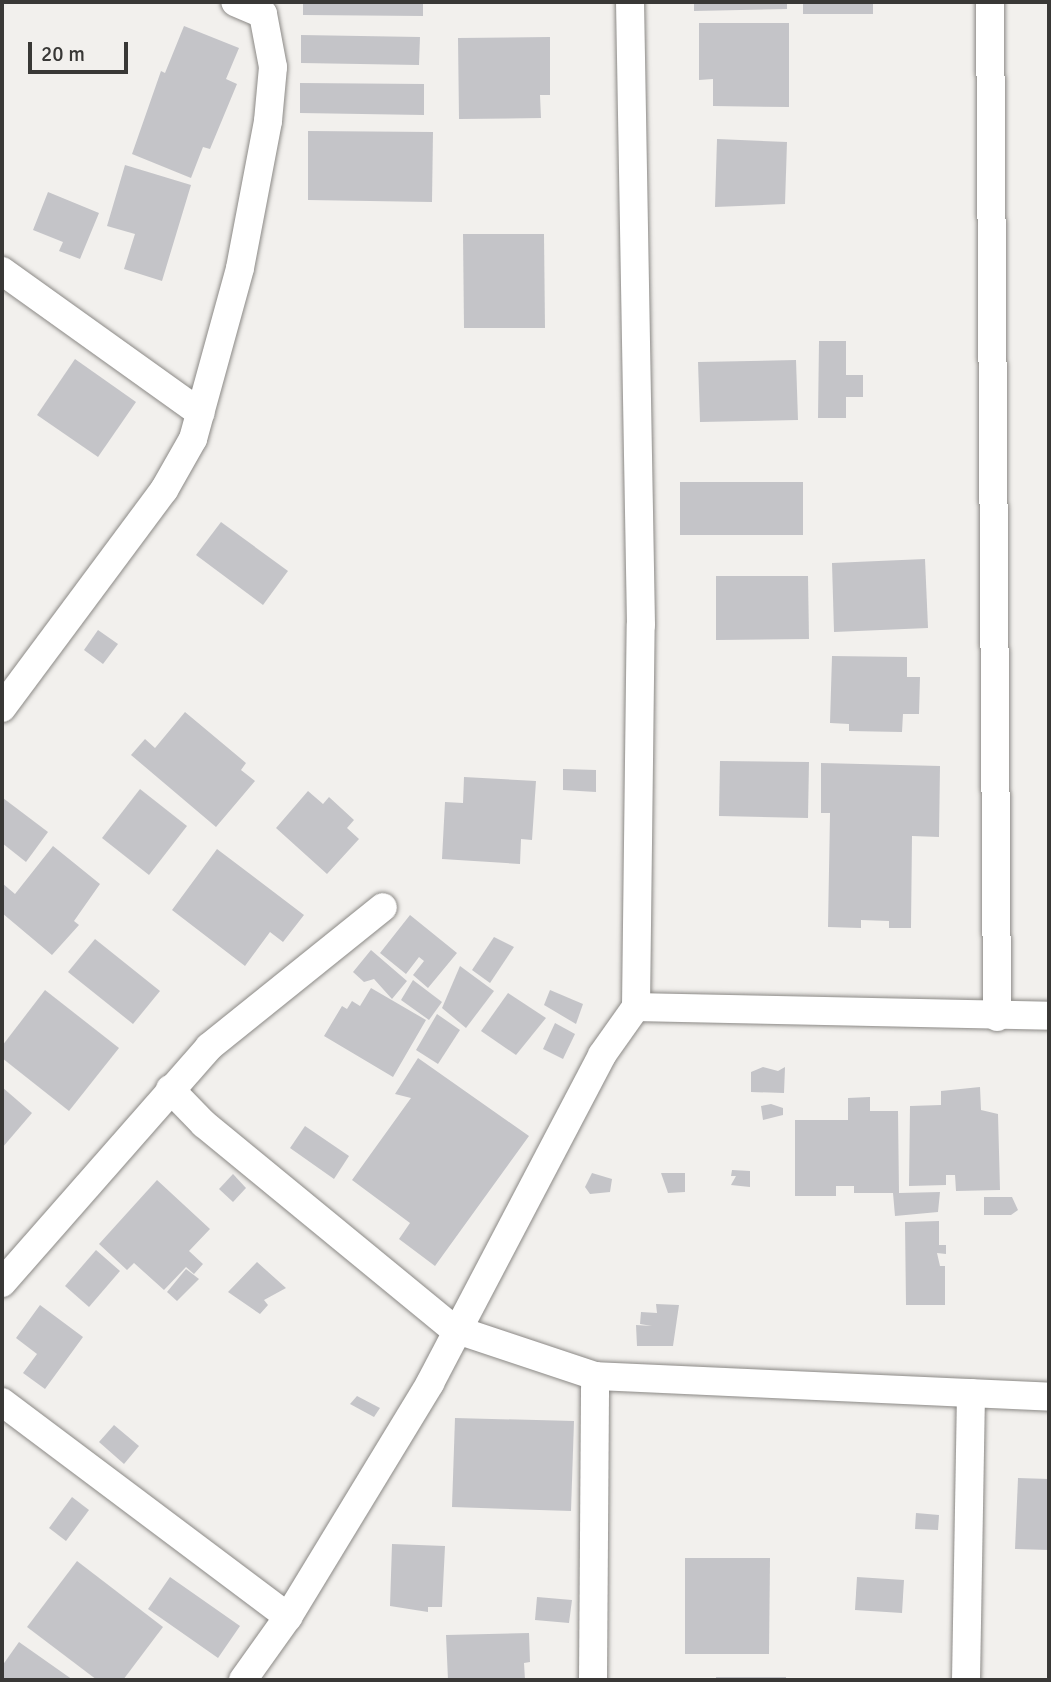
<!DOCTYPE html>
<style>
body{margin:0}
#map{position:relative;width:1051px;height:1682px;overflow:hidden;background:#f2f0ed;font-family:Signika,sans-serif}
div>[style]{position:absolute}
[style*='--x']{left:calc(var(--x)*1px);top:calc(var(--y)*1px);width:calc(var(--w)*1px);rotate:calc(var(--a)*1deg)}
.building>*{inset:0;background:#c4c4c8}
.roads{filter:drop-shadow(0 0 2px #8b8986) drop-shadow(0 0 2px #8b8986)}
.street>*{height:28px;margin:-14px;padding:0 14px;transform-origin:14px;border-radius:14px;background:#fff}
span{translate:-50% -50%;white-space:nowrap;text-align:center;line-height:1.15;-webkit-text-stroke:6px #f2f0ed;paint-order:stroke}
.frame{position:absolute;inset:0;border:4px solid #393836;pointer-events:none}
.scale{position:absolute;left:28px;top:42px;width:100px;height:32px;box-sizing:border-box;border:4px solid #393836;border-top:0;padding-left:9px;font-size:21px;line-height:24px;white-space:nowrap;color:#393836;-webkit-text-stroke:5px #f2f0ed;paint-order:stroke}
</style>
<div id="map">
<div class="building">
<i style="clip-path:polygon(303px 2px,423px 2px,423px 16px,303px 15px)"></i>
<i style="clip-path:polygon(694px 2px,787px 2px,787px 9px,694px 11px)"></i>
<i style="clip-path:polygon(803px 2px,873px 2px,873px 14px,803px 14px)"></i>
<i style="clip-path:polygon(699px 23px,789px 23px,789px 107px,713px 106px,713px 79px,699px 80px)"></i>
<i style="clip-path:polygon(184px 26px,239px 48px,226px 79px,237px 84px,210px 149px,203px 147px,191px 178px,132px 154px,161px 71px,165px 73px)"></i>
<i style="clip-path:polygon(301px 35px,420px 37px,419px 65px,301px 63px)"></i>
<i style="clip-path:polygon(550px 37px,550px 95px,540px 95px,541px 118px,459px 119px,458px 38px)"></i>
<i style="clip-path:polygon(300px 83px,424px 84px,424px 115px,300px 113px)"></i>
<i style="clip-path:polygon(308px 131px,433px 132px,432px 202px,308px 200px)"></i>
<i style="clip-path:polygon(717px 139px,787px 142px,785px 204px,715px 207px)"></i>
<i style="clip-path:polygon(125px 165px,191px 185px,162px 281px,124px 269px,135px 234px,107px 226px)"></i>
<i style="clip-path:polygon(48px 192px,99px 213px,80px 259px,59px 251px,63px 242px,33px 230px)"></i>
<i style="clip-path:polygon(463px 234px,544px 234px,545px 328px,464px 328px)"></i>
<i style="clip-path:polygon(819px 341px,846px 341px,846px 375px,863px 375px,863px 397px,846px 397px,846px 418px,818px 418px)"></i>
<i style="clip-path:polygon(75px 359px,136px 402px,98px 457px,37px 415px)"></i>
<i style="clip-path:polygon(796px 360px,798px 420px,700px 422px,698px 362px)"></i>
<i style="clip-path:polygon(680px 482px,803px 482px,803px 535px,680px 535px)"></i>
<i style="clip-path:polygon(221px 522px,288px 571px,263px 605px,196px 555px)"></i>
<i style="clip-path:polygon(925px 559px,928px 628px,834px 632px,832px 563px)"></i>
<i style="clip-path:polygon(716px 576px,808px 576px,809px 639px,716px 640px)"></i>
<i style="clip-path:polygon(98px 630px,118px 644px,103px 664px,84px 650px)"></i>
<i style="clip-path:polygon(832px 656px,907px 657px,907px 677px,920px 677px,919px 714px,903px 714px,902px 732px,849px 731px,849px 724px,830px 723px)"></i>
<i style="clip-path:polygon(185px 712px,246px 763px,241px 770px,255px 781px,216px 827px,131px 755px,145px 739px,155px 748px)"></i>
<i style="clip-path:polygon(720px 761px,809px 762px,808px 818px,719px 816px)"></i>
<i style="clip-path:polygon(821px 763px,940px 766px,939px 837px,912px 836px,911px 928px,889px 928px,889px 921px,861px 920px,861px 928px,828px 927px,830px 813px,821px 813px)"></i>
<i style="clip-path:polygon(563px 769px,596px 770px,596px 792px,563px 790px)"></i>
<i style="clip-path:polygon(464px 777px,536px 781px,532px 840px,521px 839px,520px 864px,442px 859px,445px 802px,463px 803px)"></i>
<i style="clip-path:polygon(140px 789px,187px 826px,149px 875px,102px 838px)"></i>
<i style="clip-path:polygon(308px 791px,323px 804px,329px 797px,354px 820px,347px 828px,359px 839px,327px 874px,276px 828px)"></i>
<i style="clip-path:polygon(3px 798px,48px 832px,26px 862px,2px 843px)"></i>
<i style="clip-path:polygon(53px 846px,100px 884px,74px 921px,79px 925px,52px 955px,2px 913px,2px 883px,15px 894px)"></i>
<i style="clip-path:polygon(217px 849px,304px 915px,283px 942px,270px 932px,245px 966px,172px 910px)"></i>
<i style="clip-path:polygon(410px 915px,457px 953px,428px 988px,413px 975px,424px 961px,419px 957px,406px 974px,380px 953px)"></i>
<i style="clip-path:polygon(494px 937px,514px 947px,490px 983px,472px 970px)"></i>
<i style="clip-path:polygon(95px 939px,160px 991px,133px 1024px,68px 972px)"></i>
<i style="clip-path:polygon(371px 950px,407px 981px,392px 999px,374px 979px,364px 982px,353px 972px)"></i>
<i style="clip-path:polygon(460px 966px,494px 991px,466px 1028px,442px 1008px)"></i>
<i style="clip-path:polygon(413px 980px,442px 1002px,429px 1020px,401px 1000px)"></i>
<i style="clip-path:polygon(371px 988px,426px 1020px,393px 1077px,324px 1036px,342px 1006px,347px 1009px,352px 1001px,360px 1006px)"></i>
<i style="clip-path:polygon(45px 990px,119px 1048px,69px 1111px,2px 1058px,2px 1046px)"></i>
<i style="clip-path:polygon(550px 990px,583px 1004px,576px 1024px,544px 1005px)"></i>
<i style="clip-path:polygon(508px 993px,546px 1018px,516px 1055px,481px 1031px)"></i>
<i style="clip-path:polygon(437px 1014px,460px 1030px,438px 1064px,416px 1050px)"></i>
<i style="clip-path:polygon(555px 1023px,575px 1034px,563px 1059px,543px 1049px)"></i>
<i style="clip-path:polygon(418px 1058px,529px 1136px,435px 1266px,399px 1239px,410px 1223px,352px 1180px,411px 1098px,395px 1094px)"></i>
<i style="clip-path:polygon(763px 1067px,778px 1071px,785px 1067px,784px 1093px,751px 1092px,751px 1072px)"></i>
<i style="clip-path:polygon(2px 1087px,32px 1113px,2px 1148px)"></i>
<i style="clip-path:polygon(980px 1087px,981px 1110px,998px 1114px,1000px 1190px,956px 1191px,955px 1175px,946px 1175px,946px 1185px,909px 1186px,910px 1106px,941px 1105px,941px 1091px)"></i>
<i style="clip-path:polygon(870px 1097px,870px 1111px,898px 1111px,899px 1193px,940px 1192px,938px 1212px,895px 1216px,893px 1193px,854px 1193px,854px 1186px,836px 1186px,836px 1196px,795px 1196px,795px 1120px,848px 1120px,848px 1098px)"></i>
<i style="clip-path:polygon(771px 1104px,783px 1108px,783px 1115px,763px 1120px,761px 1106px)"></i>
<i style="clip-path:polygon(305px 1126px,349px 1156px,334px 1179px,290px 1148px)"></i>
<i style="clip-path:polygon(732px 1170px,750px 1171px,750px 1187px,731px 1185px,736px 1176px,731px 1176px)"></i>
<i style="clip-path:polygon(592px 1173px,612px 1179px,610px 1192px,590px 1194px,585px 1187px)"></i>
<i style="clip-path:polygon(661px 1173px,685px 1173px,685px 1192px,668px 1193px)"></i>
<i style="clip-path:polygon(233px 1174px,246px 1188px,233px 1202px,219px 1189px)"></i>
<i style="clip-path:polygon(157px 1180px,210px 1229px,189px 1251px,203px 1264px,194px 1274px,186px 1267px,164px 1290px,134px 1263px,127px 1270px,99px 1244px)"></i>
<i style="clip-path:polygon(984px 1197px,1012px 1197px,1018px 1210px,1011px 1215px,984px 1215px)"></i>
<i style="clip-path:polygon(939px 1221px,939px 1245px,946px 1245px,946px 1254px,937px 1253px,940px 1266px,945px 1266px,945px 1305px,906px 1305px,905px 1222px)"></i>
<i style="clip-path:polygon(96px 1250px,120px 1271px,89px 1307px,65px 1286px)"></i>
<i style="clip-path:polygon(257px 1262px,286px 1288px,264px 1300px,268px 1305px,260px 1314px,228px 1292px)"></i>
<i style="clip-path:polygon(186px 1269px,199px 1279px,177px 1301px,167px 1292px)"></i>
<i style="clip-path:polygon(656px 1304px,679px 1305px,673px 1346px,637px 1346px,636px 1325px,652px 1326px,640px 1324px,641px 1312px,657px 1313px)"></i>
<i style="clip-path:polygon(40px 1305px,83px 1337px,45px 1389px,23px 1373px,37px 1354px,16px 1338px)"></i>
<i style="clip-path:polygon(357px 1396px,380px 1408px,374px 1417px,350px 1404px)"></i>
<i style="clip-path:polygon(455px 1418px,574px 1421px,571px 1511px,452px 1507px)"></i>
<i style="clip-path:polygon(114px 1425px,139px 1446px,124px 1464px,99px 1442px)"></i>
<i style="clip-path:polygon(1018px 1478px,1049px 1479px,1049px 1550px,1015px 1549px)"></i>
<i style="clip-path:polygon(72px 1497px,89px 1510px,66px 1541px,49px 1528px)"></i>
<i style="clip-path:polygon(916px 1513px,939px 1515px,938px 1530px,915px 1529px)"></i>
<i style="clip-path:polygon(392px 1544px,445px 1546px,442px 1607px,428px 1607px,428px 1612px,390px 1606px)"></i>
<i style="clip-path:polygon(685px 1558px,770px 1558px,769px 1654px,685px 1654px)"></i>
<i style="clip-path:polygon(77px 1561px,163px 1627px,123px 1680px,97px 1680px,27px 1627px)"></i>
<i style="clip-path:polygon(170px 1577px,240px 1626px,218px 1658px,148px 1609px)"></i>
<i style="clip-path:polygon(857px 1577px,904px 1580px,902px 1613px,855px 1610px)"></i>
<i style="clip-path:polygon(537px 1597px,572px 1600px,569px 1623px,535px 1620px)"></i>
<i style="clip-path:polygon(529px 1633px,530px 1662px,524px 1663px,525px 1680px,448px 1680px,446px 1635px)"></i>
<i style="clip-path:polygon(19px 1642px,73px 1680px,2px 1680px,2px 1666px)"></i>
<i style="clip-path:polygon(716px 1677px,786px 1677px,786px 1680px,716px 1680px)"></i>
</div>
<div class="roads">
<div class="street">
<i style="--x:990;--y:2;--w:1015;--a:89.6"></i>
<i style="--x:2;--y:271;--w:244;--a:35.6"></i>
<i style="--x:2;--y:708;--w:272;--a:-53.4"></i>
<i style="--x:164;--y:490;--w:59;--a:-60.4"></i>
<i style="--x:193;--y:439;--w:177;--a:-74.6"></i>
<i style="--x:240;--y:268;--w:150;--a:-79.2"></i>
<i style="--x:268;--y:121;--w:54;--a:-84.7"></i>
<i style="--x:273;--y:67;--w:54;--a:-100.7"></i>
<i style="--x:263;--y:14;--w:30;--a:-157"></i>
<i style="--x:636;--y:1007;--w:413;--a:1.2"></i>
<i style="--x:170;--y:1089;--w:49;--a:45.8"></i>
<i style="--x:204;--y:1124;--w:323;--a:39.4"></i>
<i style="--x:454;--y:1329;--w:149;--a:18.4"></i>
<i style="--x:595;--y:1376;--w:454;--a:2.6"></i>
<i style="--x:2;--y:1283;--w:314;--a:-48.7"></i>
<i style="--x:209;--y:1047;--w:223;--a:-38.8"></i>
<i style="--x:2;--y:1402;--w:358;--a:36.9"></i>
<i style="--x:243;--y:1680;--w:77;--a:-54.5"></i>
<i style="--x:288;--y:1617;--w:274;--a:-58.7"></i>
<i style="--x:430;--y:1383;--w:370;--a:-62.3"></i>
<i style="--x:602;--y:1055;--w:59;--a:-54.7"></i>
<i style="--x:636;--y:1007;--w:382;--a:-89.3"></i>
<i style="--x:641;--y:625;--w:623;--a:-91.01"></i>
<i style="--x:593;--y:1680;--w:304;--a:-89.6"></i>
<i style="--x:966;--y:1680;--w:287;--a:-89"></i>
</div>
</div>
<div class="frame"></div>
<div class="scale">20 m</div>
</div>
